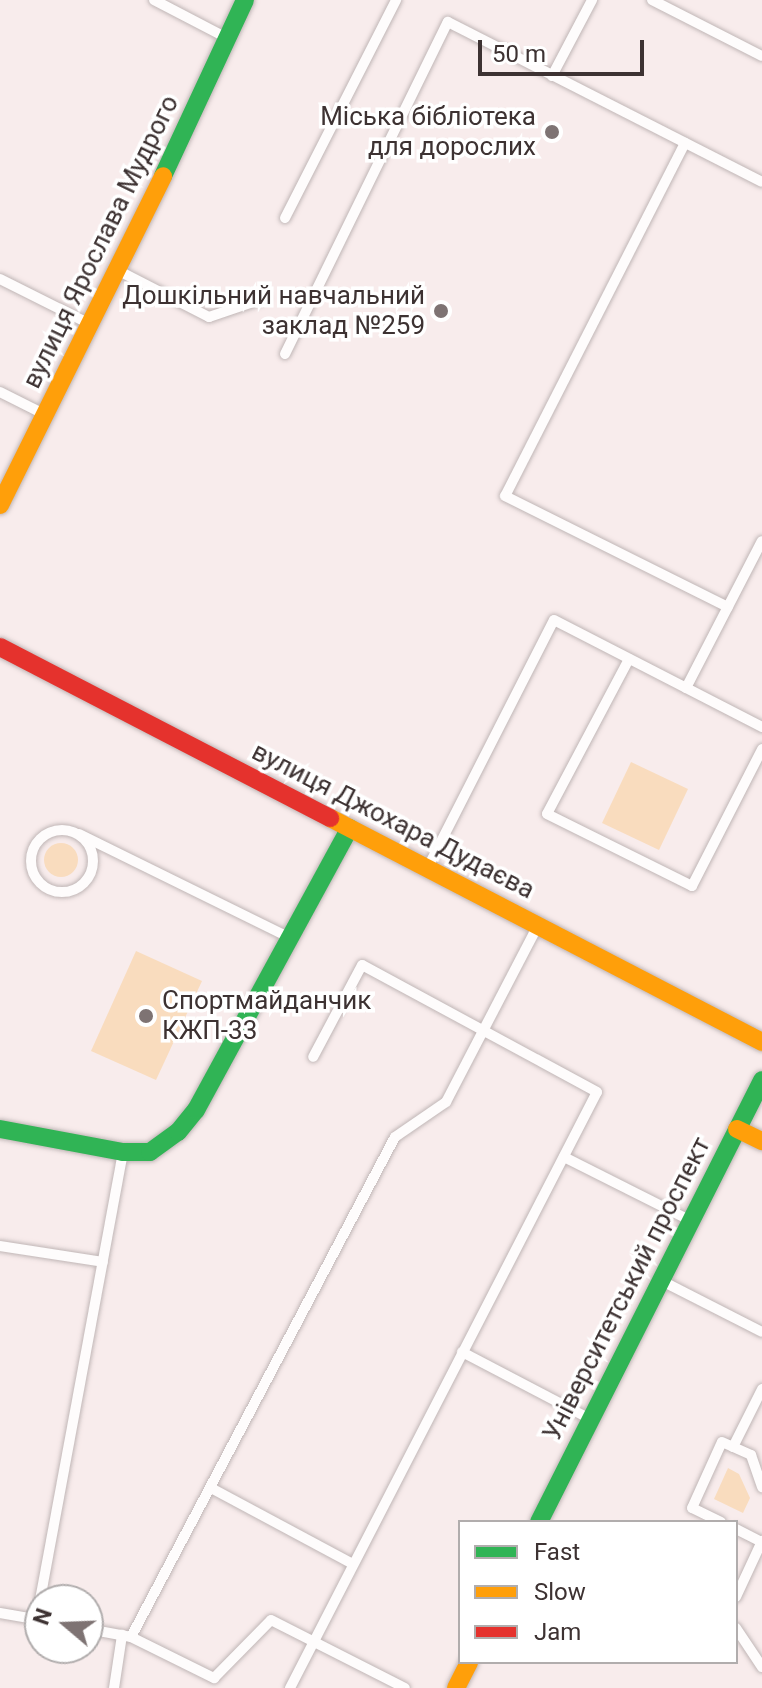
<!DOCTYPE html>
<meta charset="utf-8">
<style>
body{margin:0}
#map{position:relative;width:762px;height:1688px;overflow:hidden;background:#f8ecec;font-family:Roboto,sans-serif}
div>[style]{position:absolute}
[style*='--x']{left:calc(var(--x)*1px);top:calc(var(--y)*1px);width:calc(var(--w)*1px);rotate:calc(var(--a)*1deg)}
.green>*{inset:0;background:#f9dcbe}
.round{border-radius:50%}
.roads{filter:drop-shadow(0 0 2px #c0b6b6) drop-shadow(0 0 2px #c0b6b6)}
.lane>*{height:10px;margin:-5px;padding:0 5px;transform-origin:5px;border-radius:5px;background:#fefcfc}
.lane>.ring{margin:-5px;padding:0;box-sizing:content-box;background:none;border:10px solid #fefcfc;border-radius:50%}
.fast>*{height:18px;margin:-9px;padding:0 9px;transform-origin:9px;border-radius:9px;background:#30b455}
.slow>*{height:18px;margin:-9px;padding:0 9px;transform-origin:9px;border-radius:9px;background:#ff9f0a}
.jam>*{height:18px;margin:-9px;padding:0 9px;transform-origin:9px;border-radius:9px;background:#e5322d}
.dots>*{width:22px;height:22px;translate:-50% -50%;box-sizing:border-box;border:4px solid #fff;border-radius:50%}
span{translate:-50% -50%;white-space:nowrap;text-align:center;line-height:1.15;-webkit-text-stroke:7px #fff;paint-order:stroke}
.poi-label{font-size:26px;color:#3d3232}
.right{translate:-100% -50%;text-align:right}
.left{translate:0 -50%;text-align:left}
.street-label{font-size:26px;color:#3d3232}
.legend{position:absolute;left:458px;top:1520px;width:280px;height:144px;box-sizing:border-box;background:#fff;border:2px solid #b1adad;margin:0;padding:10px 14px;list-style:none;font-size:24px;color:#3d3232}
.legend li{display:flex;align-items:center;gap:16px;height:40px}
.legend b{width:40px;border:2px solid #b1adad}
.north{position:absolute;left:24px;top:1584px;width:80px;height:80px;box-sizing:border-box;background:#fff;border:2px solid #b1adad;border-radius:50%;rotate:289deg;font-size:22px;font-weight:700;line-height:32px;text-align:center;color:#3d3232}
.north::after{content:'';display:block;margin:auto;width:28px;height:36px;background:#7e7373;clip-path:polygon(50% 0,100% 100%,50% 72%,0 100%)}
.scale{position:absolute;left:478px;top:40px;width:166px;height:36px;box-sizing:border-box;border:4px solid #3d3232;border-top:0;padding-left:10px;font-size:24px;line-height:28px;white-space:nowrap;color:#3d3232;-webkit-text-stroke:6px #fff;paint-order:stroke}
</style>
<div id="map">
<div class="green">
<i style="clip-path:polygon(631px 762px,688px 789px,659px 850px,602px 823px)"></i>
<i class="round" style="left:44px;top:843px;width:34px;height:34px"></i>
<i style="clip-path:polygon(136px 951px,202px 981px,156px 1080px,91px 1051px)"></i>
<i style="clip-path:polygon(728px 1468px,739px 1474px,750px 1498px,743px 1513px,714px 1499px)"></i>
</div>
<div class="roads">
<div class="lane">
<i style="--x:154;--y:0;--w:82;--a:27.5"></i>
<i style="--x:652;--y:0;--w:123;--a:27"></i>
<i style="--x:552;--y:76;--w:86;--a:-62.2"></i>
<i style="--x:685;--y:143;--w:396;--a:117"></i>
<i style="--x:505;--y:496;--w:249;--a:26.5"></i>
<i style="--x:285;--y:218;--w:245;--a:-63"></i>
<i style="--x:121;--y:272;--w:99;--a:27.1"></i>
<i style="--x:209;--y:317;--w:59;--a:-18.7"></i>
<i style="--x:0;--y:279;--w:101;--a:26.6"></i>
<i style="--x:285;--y:354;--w:370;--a:-63.9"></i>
<i style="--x:448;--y:22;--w:352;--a:27"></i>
<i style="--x:0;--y:392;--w:49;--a:26.6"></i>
<i style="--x:629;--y:659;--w:175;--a:117.9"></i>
<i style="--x:547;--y:814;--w:162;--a:26.4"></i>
<i style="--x:692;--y:886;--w:154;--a:-62.9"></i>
<i style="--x:686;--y:688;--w:165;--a:-62.7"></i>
<i class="ring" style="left:31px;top:830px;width:52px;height:52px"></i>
<i style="--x:79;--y:834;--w:233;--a:26.2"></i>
<i style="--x:428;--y:867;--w:277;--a:-63"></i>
<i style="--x:554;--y:620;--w:234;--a:27.2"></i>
<i style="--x:564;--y:1157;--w:140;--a:26.7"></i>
<i style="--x:0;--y:1246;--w:104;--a:8.8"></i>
<i style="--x:662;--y:1281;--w:112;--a:27"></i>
<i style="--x:462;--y:1352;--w:142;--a:27.6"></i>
<i style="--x:733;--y:1447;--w:65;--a:-63.4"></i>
<i style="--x:211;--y:1488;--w:161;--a:28.2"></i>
<i style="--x:721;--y:1522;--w:32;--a:-154"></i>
<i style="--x:692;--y:1508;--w:72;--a:-65.6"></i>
<i style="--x:722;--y:1442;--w:32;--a:24"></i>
<i style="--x:751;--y:1455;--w:34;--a:71"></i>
<i style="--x:736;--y:1529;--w:29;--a:27"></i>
<i style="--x:736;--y:1597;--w:62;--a:-65.1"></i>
<i style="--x:40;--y:1600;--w:454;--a:-79.5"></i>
<i style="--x:0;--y:1613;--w:41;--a:9.9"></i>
<i style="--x:736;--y:1628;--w:47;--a:56.3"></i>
<i style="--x:88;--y:1629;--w:44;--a:10.5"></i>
<i style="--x:131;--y:1637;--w:93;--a:26.3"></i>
<i style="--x:214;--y:1678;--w:81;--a:-45.5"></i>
<i style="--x:271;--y:1620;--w:150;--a:26.9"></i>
<i style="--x:131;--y:1637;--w:565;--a:-62.17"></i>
<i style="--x:395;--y:1137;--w:62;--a:-34.5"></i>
<i style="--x:446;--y:1102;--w:195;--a:-62.5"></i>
<i style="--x:114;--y:1688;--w:54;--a:-81.4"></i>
<i style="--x:290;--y:1688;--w:670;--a:-62.75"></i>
<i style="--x:597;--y:1092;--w:267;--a:-151.6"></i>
<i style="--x:362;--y:965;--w:104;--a:118"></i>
</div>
<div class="fast">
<i style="--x:163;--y:176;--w:194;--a:-65"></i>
<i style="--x:0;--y:1129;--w:125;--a:10.6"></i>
<i style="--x:123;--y:1152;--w:27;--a:0"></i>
<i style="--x:150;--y:1152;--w:34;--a:-36"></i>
<i style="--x:178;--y:1132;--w:28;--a:-51"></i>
<i style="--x:196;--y:1110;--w:321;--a:-61.4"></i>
<i style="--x:539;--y:1522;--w:495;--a:-63.2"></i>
</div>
<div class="slow">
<i style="--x:0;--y:505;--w:367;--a:-63.6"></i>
<i style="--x:330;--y:818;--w:487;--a:27.4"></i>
<i style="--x:737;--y:1129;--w:28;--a:26"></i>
<i style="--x:456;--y:1688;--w:29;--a:-63"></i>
</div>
<div class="jam">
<i style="--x:0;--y:647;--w:372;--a:27.4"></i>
</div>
</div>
<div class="dots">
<i style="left:552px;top:132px;background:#7e7373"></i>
<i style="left:441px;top:311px;background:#7e7373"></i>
<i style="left:146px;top:1016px;background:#7e7373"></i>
</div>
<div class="poi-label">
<span class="right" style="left:536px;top:132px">Міська бібліотека<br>для дорослих</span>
<span class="right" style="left:425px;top:311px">Дошкільний навчальний<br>заклад №259</span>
<span class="left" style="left:162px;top:1016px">Спортмайданчик<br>КЖП-33</span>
</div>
<div class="street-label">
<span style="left:101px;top:242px;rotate:-64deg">вулиця Ярослава Мудрого</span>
<span style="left:393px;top:821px;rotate:27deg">вулиця Джохара Дудаєва</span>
<span style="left:627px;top:1289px;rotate:-63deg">Університетський проспект</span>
</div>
<ul class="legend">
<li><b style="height:10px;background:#30b455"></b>Fast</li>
<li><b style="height:10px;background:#ff9f0a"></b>Slow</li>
<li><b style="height:10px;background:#e5322d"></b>Jam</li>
</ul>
<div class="north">N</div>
<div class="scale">50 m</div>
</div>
